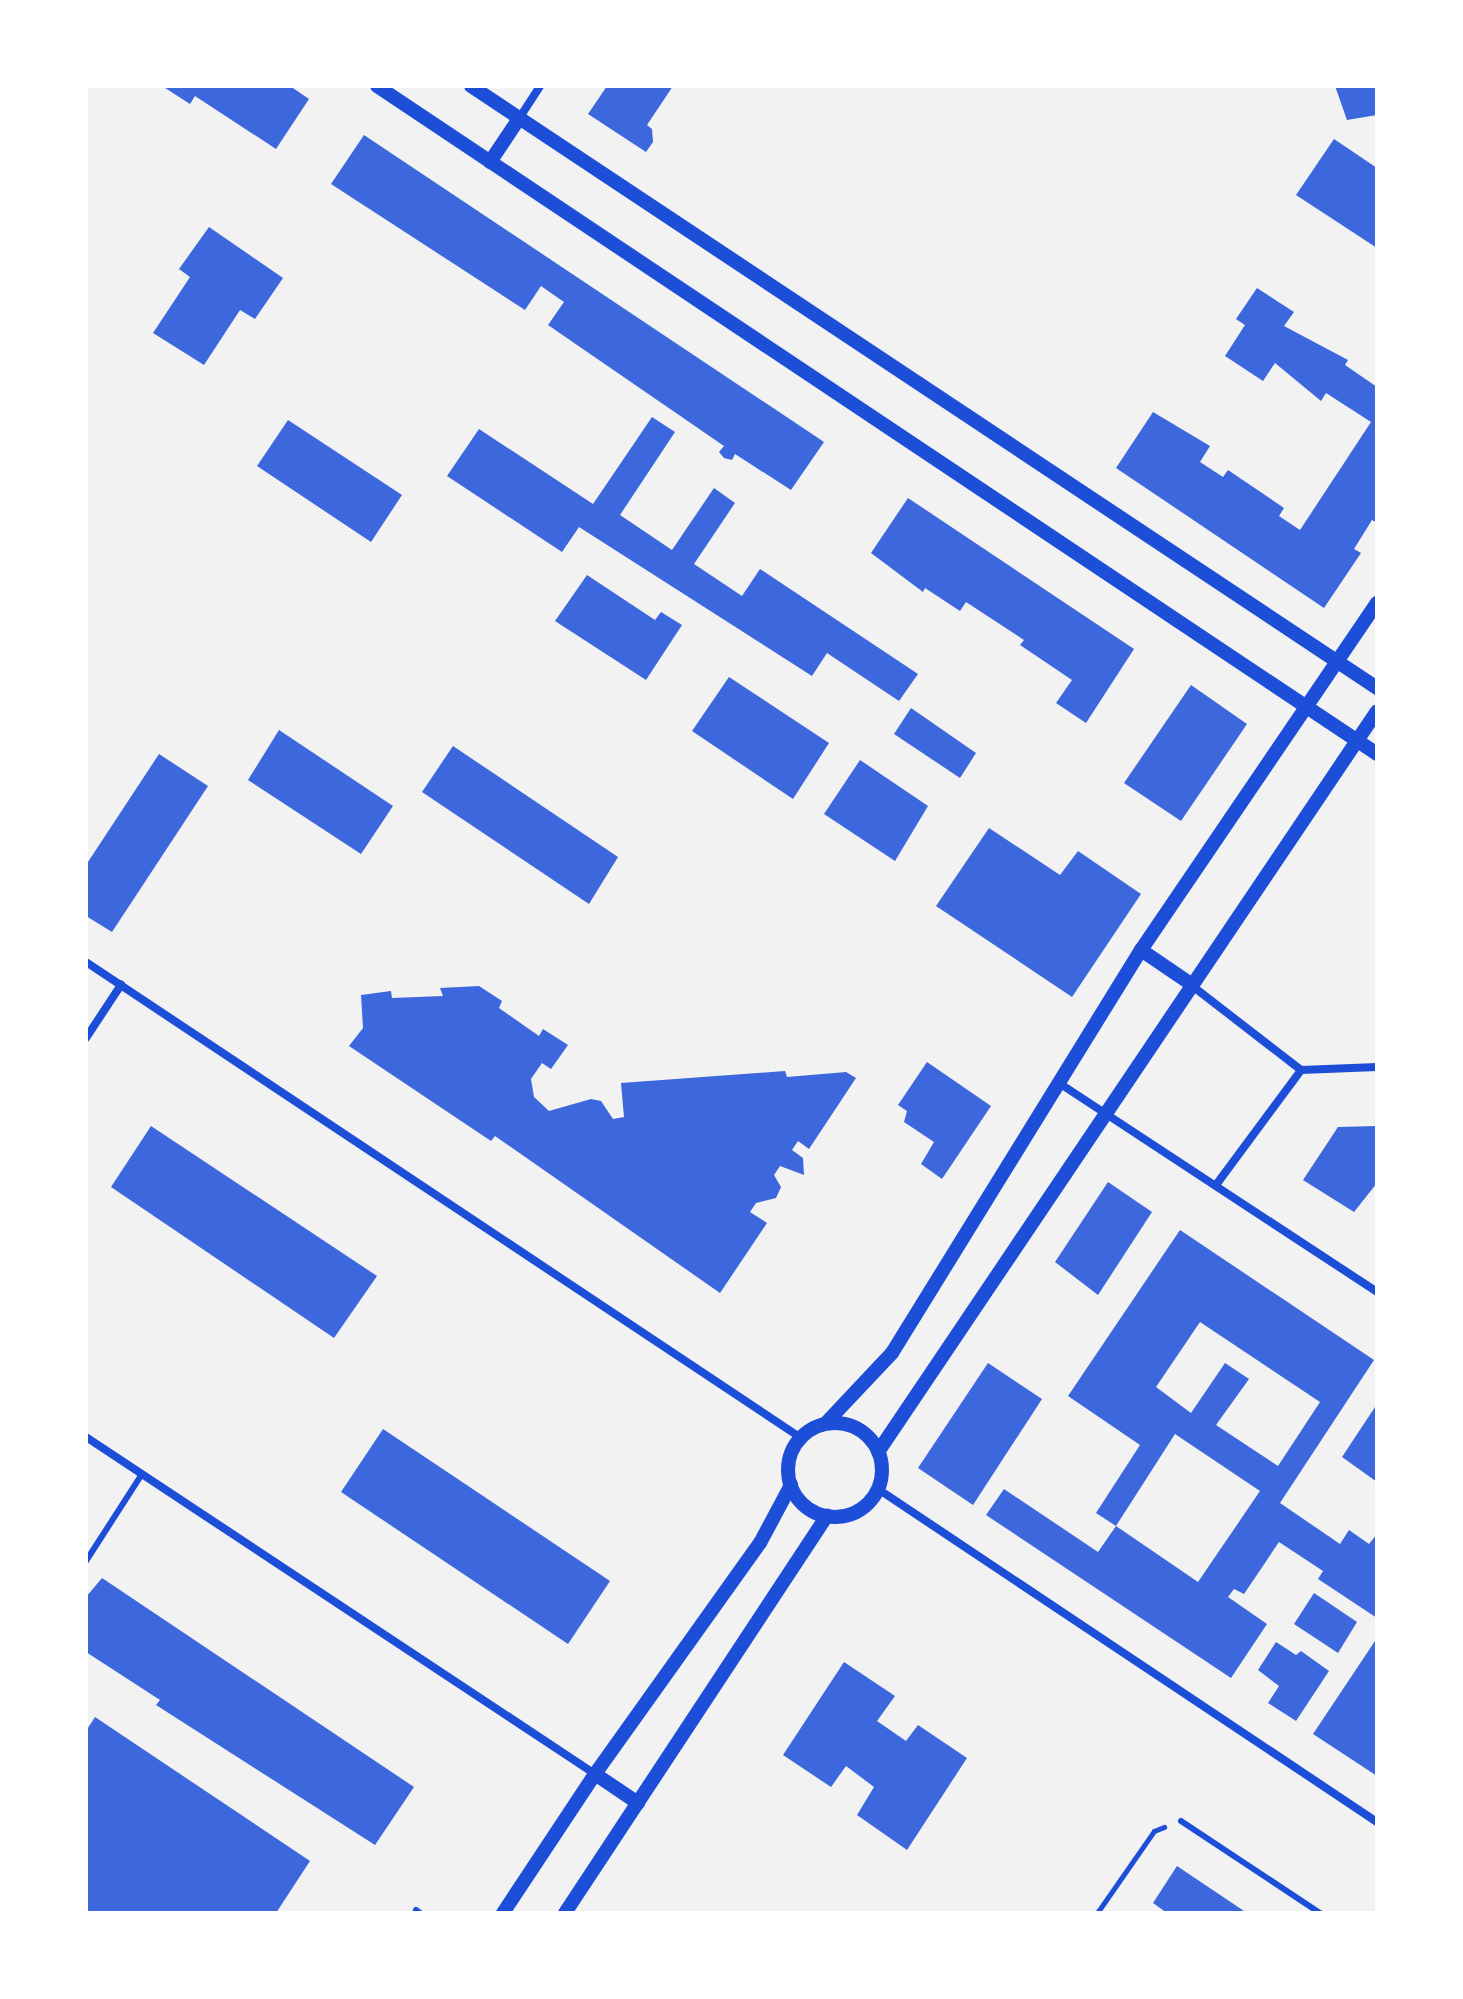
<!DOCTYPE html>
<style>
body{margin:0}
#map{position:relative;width:1463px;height:1999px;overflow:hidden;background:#f2f2f2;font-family:Inter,sans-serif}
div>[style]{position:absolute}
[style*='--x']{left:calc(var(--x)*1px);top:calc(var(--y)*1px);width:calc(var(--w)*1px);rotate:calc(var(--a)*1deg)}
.building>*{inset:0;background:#3d67dc}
.path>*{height:5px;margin:-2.5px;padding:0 2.5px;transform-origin:2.5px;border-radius:2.5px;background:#1d4ed8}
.service>*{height:6px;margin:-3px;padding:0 3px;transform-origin:3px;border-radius:3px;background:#1d4ed8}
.minor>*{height:8px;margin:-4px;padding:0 4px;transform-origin:4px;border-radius:4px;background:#1d4ed8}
.tertiary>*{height:14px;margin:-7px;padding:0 7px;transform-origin:7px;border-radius:7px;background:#1d4ed8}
.tertiary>.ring{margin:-7px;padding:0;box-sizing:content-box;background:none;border:14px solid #1d4ed8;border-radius:50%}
span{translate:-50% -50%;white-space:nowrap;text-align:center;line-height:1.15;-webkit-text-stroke:8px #fff;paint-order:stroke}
.frame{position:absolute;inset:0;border:88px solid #fff;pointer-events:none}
</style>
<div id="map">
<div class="building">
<i style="clip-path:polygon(162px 86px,290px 86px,309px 99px,276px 149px,195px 96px,190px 104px)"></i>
<i style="clip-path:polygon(607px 86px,673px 86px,647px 125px,652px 129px,653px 142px,646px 152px,588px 114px)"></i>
<i style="clip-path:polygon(1335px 86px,1377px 86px,1377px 115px,1347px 120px)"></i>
<i style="clip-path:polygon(364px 135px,824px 442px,791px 490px,735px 454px,732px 460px,724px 458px,719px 452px,724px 446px,548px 325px,564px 302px,541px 286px,525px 310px,331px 184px)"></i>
<i style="clip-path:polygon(1334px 139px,1377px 168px,1377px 248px,1296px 195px)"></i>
<i style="clip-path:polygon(209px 227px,283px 278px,255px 319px,240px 310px,204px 365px,153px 333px,190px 277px,179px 269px)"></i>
<i style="clip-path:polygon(1257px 288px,1294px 312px,1284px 326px,1348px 360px,1345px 365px,1377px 387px,1377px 523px,1372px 520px,1354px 549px,1361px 553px,1324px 608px,1116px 468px,1153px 412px,1210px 446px,1200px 462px,1223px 477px,1228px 470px,1284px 508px,1279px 516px,1300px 530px,1371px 422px,1326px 393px,1321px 401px,1275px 363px,1263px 381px,1225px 356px,1245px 325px,1236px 319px)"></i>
<i style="clip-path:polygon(652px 417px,675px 432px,620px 515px,672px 550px,714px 488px,735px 503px,694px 564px,742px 596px,760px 569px,918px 674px,899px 701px,827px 653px,812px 676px,579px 527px,562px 552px,447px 476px,479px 429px,593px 504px)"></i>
<i style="clip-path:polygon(288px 420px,402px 495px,371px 542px,257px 466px)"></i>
<i style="clip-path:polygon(908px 498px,1134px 649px,1086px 723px,1056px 703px,1072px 680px,1020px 645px,1024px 640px,966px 602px,960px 611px,925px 588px,923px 592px,871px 553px)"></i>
<i style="clip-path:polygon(587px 575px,655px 620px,661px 612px,682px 625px,646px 680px,555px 621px)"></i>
<i style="clip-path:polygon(729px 677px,829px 743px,793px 799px,692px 731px)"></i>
<i style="clip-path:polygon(1191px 685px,1247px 724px,1181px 821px,1124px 783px)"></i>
<i style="clip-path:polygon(911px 708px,976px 753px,960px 778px,894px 734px)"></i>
<i style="clip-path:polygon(279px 730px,393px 806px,361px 854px,248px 780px)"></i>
<i style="clip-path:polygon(453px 746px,618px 857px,589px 904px,422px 792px)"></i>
<i style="clip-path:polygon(159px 754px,208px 786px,112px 932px,86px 916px,86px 865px)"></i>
<i style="clip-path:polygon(860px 760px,928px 806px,895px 861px,824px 814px)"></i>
<i style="clip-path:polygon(989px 828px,1060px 875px,1078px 851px,1141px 894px,1072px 997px,936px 906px)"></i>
<i style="clip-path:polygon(479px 986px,502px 1001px,499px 1008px,539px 1036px,543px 1029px,568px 1045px,551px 1069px,542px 1063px,531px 1079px,534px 1097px,549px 1111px,591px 1099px,601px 1101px,613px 1119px,624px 1117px,621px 1083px,785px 1071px,787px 1077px,846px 1072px,856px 1078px,809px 1149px,798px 1141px,792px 1150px,803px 1158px,804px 1175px,780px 1166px,774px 1175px,781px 1187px,776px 1198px,756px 1203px,750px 1212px,767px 1223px,720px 1293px,495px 1136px,491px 1141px,349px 1046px,363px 1028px,361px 995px,391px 991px,392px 998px,443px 996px,440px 988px)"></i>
<i style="clip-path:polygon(927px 1062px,991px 1106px,942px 1179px,921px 1164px,934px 1142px,904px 1122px,907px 1111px,898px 1105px)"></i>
<i style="clip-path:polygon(151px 1126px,377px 1276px,334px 1338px,111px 1187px)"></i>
<i style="clip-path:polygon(1377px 1126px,1377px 1183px,1354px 1212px,1303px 1180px,1338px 1127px)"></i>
<i style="clip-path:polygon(1108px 1182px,1152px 1212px,1098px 1295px,1055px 1262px)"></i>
<i style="clip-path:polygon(evenodd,1180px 1230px,1374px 1360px,1280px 1503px,1340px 1544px,1349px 1530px,1369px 1544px,1377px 1534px,1377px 1618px,1318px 1579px,1323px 1571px,1279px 1542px,1244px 1594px,1234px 1589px,1228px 1597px,1267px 1624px,1231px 1678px,986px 1515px,1004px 1489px,1098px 1552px,1116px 1526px,1096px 1513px,1140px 1445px,1068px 1396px,1180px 1230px,1200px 1322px,1320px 1402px,1278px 1466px,1216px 1425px,1249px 1379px,1225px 1363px,1191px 1413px,1156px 1387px,1200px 1322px,1180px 1230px,1175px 1434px,1260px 1491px,1198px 1582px,1116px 1526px,1175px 1434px)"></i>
<i style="clip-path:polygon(988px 1363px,1042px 1399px,973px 1505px,918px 1468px)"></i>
<i style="clip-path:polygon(1377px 1404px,1377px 1482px,1342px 1457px)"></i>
<i style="clip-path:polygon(383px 1429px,610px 1581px,568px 1644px,341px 1492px)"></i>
<i style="clip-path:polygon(102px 1578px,414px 1787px,375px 1845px,156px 1705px,160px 1700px,86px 1652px,86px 1597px)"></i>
<i style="clip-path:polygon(1314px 1593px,1357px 1622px,1338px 1653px,1294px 1624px)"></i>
<i style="clip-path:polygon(1377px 1638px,1377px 1776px,1313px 1734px)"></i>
<i style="clip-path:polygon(1276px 1642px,1296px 1655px,1301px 1651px,1329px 1671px,1296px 1721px,1268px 1703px,1279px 1686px,1258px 1670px)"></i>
<i style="clip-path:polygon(844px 1662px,895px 1696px,877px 1721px,906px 1741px,918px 1725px,967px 1758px,907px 1850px,857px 1815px,874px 1787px,846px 1766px,831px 1787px,783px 1755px)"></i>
<i style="clip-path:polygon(95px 1717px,310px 1861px,276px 1913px,86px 1913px,86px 1731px)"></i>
<i style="clip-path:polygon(1177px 1866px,1247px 1913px,1167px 1913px,1153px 1903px)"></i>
</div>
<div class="path">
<i style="--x:1097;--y:1913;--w:100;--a:-55.2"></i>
<i style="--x:1154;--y:1831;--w:11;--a:-22"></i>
</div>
<div class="service">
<i style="--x:86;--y:1561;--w:103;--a:-57.2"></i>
<i style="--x:1181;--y:1821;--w:167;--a:33.5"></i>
<i style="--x:416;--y:1910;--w:5;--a:37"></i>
</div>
<div class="minor">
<i style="--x:520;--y:117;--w:37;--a:-57"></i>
<i style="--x:86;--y:962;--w:859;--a:33.65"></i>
<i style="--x:1191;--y:985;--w:139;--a:37.7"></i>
<i style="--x:1301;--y:1070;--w:76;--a:-2.3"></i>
<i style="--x:86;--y:1038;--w:64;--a:-56.6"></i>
<i style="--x:1059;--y:1083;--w:381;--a:33.3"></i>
<i style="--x:1216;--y:1185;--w:143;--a:-53.5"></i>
<i style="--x:86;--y:1437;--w:610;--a:33.51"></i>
<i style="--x:878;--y:1489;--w:600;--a:33.72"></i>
</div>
<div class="tertiary">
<i style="--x:377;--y:86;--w:1203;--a:33.74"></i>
<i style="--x:471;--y:86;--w:1088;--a:33.6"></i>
<i style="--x:490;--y:162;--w:54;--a:-56.3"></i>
<i style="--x:1141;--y:950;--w:60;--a:34.2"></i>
<i style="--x:826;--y:1423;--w:96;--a:-46.7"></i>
<i style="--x:892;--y:1353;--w:474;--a:-58.3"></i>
<i style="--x:1141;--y:950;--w:420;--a:-55.8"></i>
<i class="ring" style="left:788px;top:1423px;width:80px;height:80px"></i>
<i style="--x:878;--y:1452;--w:893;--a:-56.04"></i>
<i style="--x:595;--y:1774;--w:52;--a:34"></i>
<i style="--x:503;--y:1913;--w:167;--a:-56.5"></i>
<i style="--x:595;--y:1774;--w:284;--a:-54.5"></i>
<i style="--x:760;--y:1543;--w:66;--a:-61.9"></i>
<i style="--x:565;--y:1913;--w:476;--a:-56.6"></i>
</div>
<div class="frame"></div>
</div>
